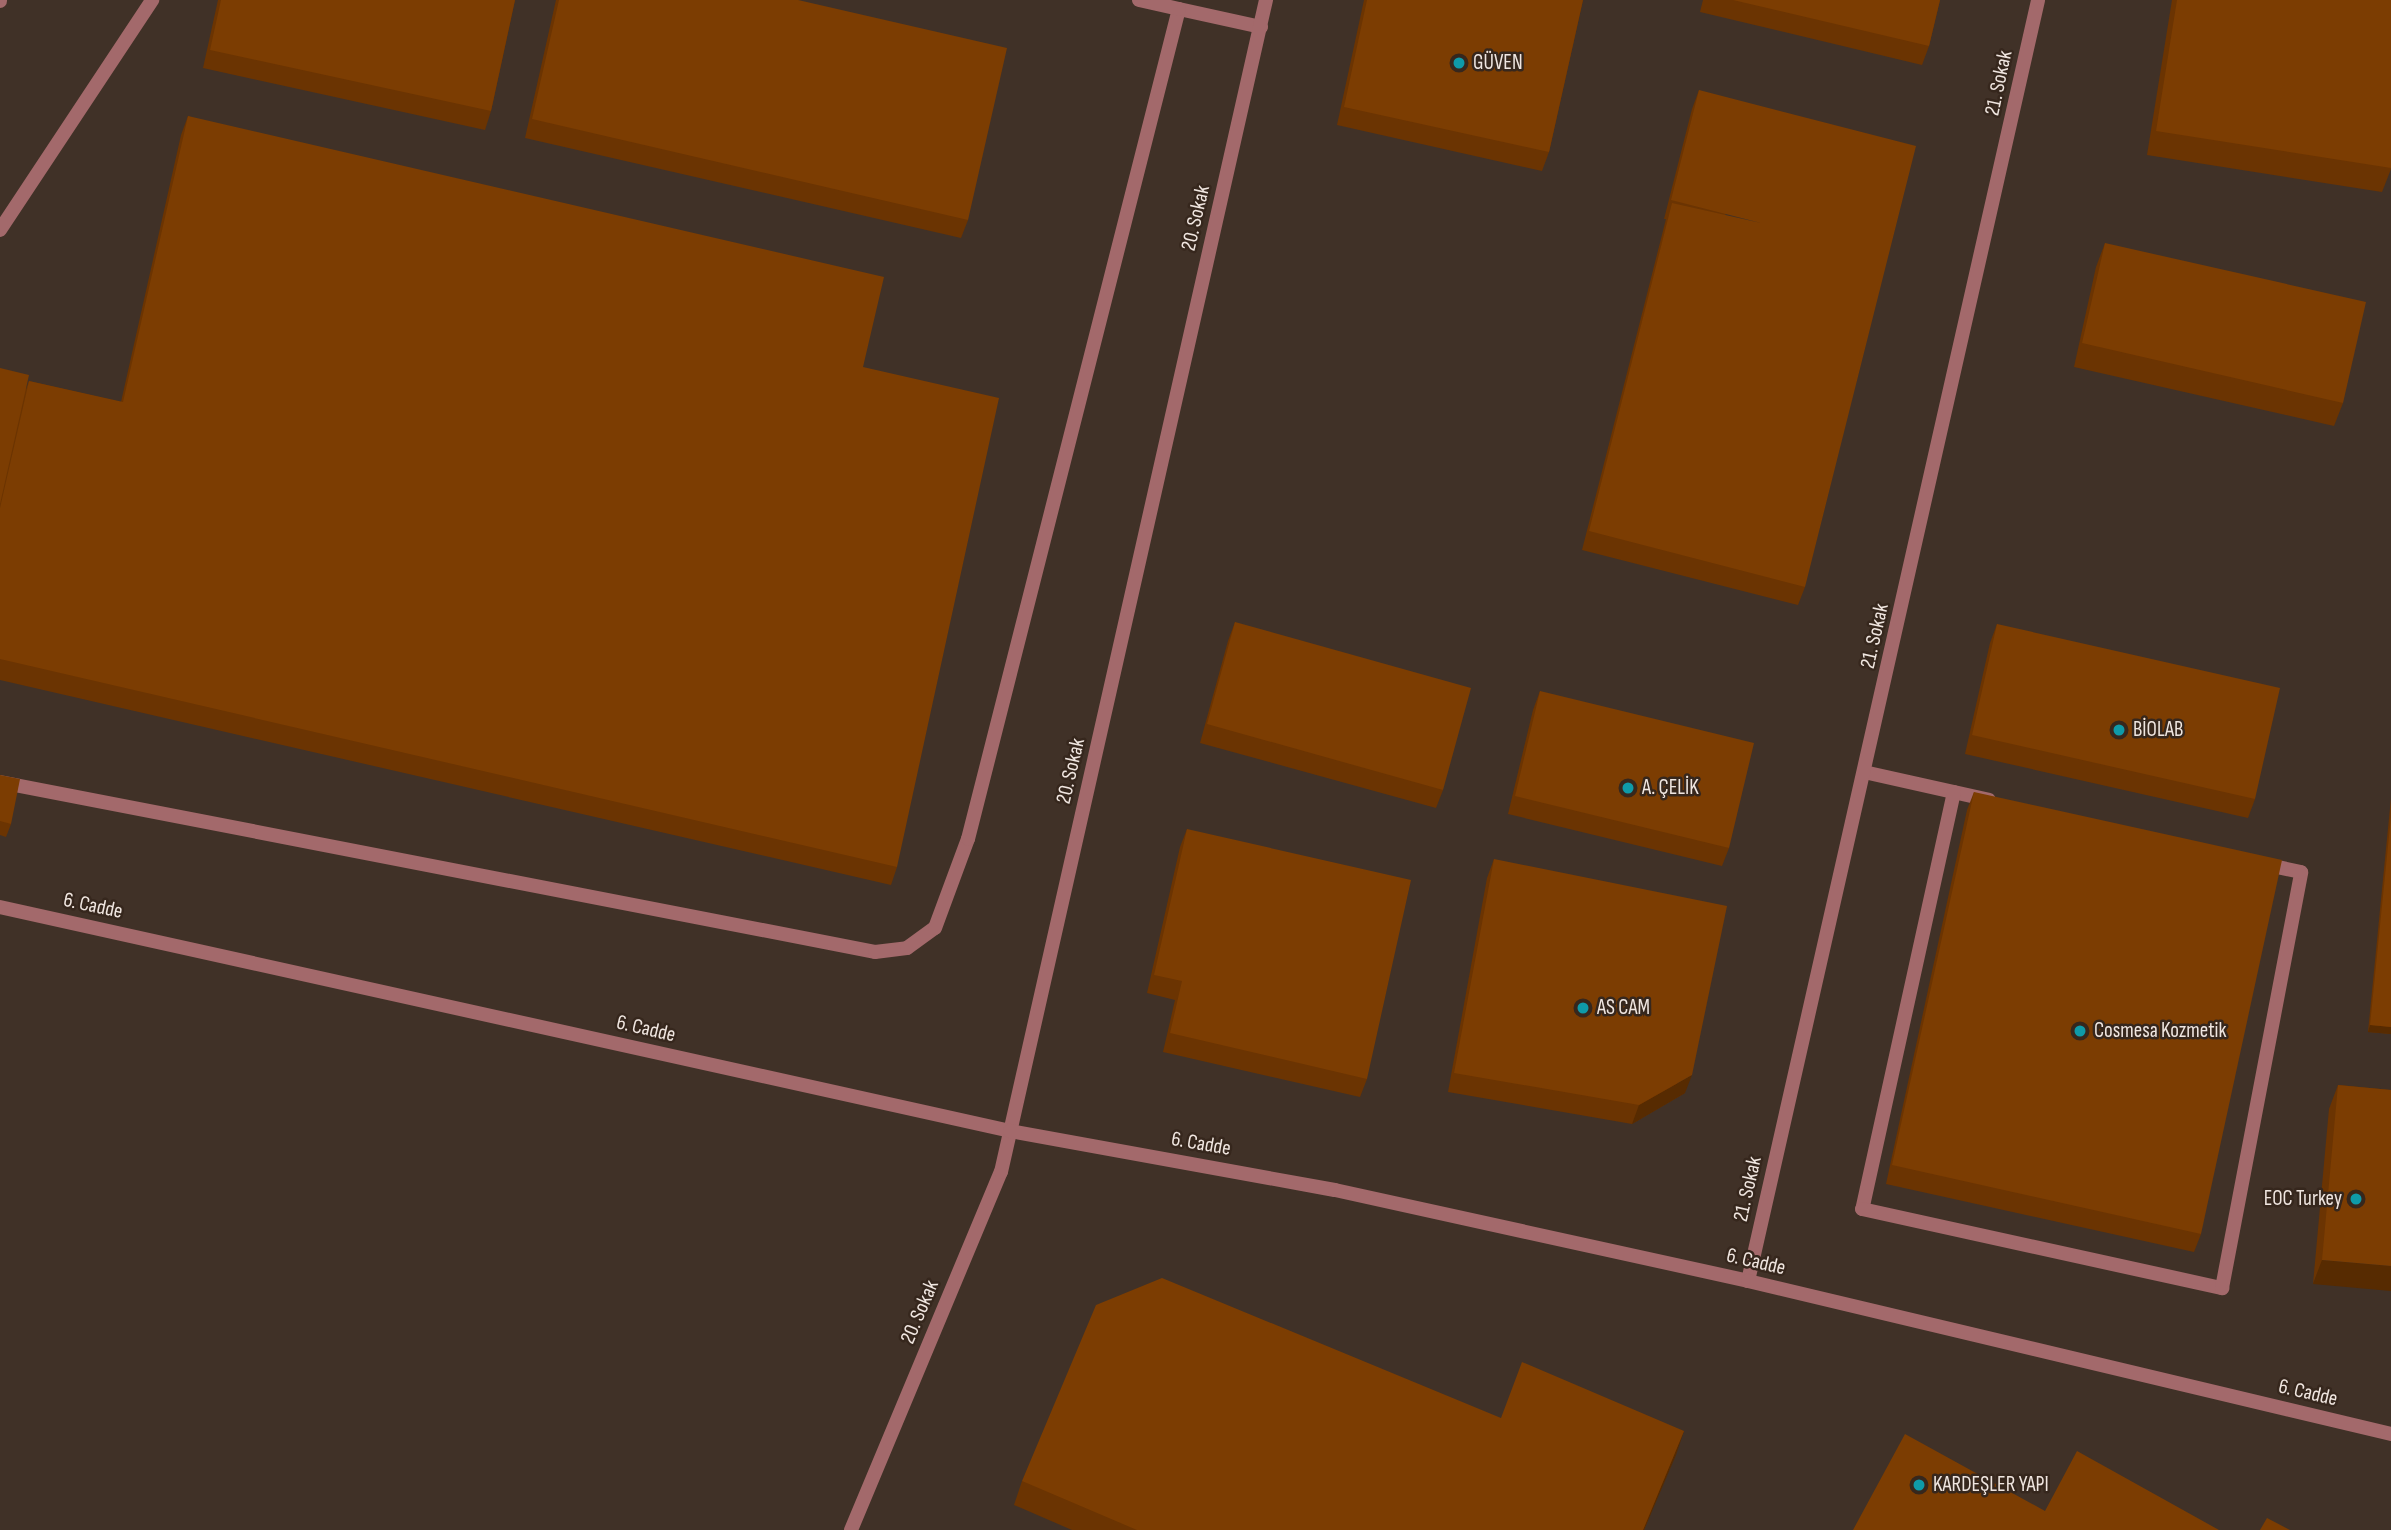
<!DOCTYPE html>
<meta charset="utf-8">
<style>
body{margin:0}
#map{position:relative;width:2391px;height:1530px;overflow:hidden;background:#403127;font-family:"Sofia Sans Condensed",sans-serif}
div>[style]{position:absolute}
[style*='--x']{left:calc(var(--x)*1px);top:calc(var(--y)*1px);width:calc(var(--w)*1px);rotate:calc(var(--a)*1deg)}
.service>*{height:14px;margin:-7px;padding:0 7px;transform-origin:7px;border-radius:7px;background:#a3696b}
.minor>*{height:14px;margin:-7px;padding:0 7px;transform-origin:7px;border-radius:7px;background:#a3696b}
.tertiary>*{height:14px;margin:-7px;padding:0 7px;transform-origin:7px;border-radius:7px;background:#a3696b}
.wall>*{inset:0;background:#6b3402}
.shaded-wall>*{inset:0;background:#572b01}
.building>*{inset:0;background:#7c3d02}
.dots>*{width:19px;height:19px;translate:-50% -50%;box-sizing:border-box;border:4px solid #36271d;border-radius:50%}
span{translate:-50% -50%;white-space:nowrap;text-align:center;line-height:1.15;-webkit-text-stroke:5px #36271d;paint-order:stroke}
.poi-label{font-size:21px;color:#f0e6e0}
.left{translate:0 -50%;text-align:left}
.right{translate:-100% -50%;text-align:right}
.street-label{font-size:21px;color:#f0e6e0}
</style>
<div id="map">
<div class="service">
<i style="--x:0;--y:1;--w:1;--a:-90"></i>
<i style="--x:1179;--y:9;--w:84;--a:12.4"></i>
<i style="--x:0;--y:230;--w:276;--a:-56.5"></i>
<i style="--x:1864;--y:772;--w:128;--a:12.6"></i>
<i style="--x:0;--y:782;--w:891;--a:10.99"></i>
<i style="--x:875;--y:952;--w:32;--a:-7"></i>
<i style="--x:907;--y:948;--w:34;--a:-36"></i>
<i style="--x:935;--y:928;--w:95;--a:-69.7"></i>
<i style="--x:968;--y:839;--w:856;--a:-75.74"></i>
<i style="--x:1179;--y:9;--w:41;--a:-167.3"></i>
<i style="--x:1954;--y:792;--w:427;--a:102.4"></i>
<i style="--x:1862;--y:1209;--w:369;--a:12.4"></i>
<i style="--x:2222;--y:1288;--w:423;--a:-79.2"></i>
<i style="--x:2301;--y:872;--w:38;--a:-168"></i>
</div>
<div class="minor">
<i style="--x:1748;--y:1281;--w:1313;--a:-77.24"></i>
<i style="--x:851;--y:1530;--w:388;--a:-67.3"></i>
<i style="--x:1001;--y:1172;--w:1202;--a:-77.26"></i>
</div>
<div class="tertiary">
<i style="--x:0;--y:907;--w:1035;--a:12.5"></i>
<i style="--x:1010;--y:1131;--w:330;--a:10.3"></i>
<i style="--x:1335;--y:1190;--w:423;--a:12.4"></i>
<i style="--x:1748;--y:1281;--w:661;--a:13.38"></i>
</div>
<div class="wall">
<i style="clip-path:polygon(218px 0,515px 0,491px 111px,485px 130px,203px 68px)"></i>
<i style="clip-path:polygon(556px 0,798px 0,968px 220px,961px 238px,525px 138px)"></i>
<i style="clip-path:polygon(1364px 0,1583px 0,1549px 152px,1542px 171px,1337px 125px)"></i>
<i style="clip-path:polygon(1703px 0,1940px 0,1929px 46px,1922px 65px,1700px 12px)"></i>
<i style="clip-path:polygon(2172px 0,2391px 0,2391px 169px,2382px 192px,2147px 155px)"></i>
<i style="clip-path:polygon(1699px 90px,1805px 587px,1798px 605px,1582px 550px,1666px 219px,1664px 219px,1692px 109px)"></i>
<i style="clip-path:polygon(188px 116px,863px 367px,897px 867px,891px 885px,0 680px,0 368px,26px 389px,29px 381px,121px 402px,181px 135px)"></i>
<i style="clip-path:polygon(2105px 243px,2343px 403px,2334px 426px,2074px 367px,2096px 267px)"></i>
<i style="clip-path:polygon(1235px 622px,1443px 790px,1436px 808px,1200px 743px,1228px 641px)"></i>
<i style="clip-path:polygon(1997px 624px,2255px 799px,2248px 818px,1965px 754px,1990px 643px)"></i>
<i style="clip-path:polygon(1540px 691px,1729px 848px,1722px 866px,1508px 814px,1533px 710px)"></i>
<i style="clip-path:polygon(0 775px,11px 824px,6px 837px,0 835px)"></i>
<i style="clip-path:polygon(1974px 792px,2201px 1234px,2194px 1252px,1886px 1184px,1967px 810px)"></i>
<i style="clip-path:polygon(2391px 798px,2391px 1034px,2368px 1032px)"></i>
<i style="clip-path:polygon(1187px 829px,1367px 1079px,1360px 1097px,1163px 1052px,1175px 1000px,1147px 993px,1180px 847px)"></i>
<i style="clip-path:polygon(1494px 859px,1685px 1093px,1632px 1124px,1448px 1092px,1487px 878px)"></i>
<i style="clip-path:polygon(2338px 1085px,2391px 1090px,2313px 1284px,2329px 1109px)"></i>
<i style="clip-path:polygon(1501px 1418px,1684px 1431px,1644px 1530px,1072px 1530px,1014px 1505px,1022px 1481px)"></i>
</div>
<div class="shaded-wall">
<i style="clip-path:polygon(2370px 1025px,2391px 1027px,2391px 1034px,2368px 1032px)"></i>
<i style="clip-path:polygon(1692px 1075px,1685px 1093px,1632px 1124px,1639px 1105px)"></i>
<i style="clip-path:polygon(2322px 1260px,2391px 1266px,2391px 1291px,2313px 1284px)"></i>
<i style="clip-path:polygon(1684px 1431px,1676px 1455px,1644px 1530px,1643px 1530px)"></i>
</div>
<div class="building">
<i style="clip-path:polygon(221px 0,515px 0,491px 111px,210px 50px)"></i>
<i style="clip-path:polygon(559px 0,798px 0,1007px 48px,968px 220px,532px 119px)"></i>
<i style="clip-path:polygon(1367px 0,1583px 0,1549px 152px,1344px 107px)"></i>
<i style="clip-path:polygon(1733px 0,1940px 0,1929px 46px)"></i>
<i style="clip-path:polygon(2177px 0,2391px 0,2391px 168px,2156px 131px)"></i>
<i style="clip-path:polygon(1699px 90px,1916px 146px,1805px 587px,1589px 531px,1672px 203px,1761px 223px,1671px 200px)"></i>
<i style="clip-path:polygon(188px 116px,884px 277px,863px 367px,999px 398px,897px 867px,0 659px,0 508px,29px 381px,123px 402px)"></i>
<i style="clip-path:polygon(2105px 243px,2366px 302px,2343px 403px,2082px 343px)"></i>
<i style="clip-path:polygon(0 368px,29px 375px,0 504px)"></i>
<i style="clip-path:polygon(1235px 622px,1471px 688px,1443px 790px,1207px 724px)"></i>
<i style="clip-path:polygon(1997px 624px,2280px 688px,2255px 799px,1972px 735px)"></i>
<i style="clip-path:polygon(1540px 691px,1754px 743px,1729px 848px,1515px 796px)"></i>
<i style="clip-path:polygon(0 775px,20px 779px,11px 824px,0 821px)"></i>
<i style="clip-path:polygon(1974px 792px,2282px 860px,2201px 1234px,1892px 1165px)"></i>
<i style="clip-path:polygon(2391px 816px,2391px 1027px,2370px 1025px)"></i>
<i style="clip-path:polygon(1187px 829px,1411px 880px,1367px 1079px,1170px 1033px,1182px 981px,1154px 975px)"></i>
<i style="clip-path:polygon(1494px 859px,1727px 906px,1692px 1075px,1639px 1105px,1454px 1073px)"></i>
<i style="clip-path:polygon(2338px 1085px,2391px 1090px,2391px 1266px,2322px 1260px)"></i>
<i style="clip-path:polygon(1162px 1278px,1501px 1418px,1522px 1362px,1684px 1431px,1643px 1530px,1137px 1530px,1022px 1481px,1096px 1305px)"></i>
<i style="clip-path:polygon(1905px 1434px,2045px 1511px,2077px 1451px,2219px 1530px,1853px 1530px)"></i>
<i style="clip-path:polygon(2267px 1518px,2290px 1530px,2260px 1530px)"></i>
</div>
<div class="dots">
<i style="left:1459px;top:63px;background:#0f9aa8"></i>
<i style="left:2119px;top:730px;background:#0f9aa8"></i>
<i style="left:1628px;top:788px;background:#0f9aa8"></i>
<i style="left:1583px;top:1008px;background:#0f9aa8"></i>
<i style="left:2080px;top:1031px;background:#0f9aa8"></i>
<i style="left:2356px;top:1199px;background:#0f9aa8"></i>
<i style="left:1919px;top:1485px;background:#0f9aa8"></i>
</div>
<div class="poi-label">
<span class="left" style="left:1473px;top:63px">GÜVEN</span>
<span class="left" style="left:2133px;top:730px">BİOLAB</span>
<span class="left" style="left:1642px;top:788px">A. ÇELİK</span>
<span class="left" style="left:1597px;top:1008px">AS CAM</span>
<span class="left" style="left:2094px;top:1031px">Cosmesa Kozmetik</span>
<span class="right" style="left:2342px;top:1199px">EOC Turkey</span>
<span class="left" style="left:1933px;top:1485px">KARDEŞLER YAPI</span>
</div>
<div class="street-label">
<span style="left:1999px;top:83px;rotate:-78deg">21. Sokak</span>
<span style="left:1196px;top:218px;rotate:-77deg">20. Sokak</span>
<span style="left:1875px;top:636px;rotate:-77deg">21. Sokak</span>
<span style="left:1071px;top:771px;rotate:-77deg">20. Sokak</span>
<span style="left:93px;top:906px;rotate:12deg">6. Cadde</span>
<span style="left:646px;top:1029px;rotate:13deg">6. Cadde</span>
<span style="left:1201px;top:1144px;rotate:10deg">6. Cadde</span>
<span style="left:1748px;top:1189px;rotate:-77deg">21. Sokak</span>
<span style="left:1756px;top:1262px;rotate:13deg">6. Cadde</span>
<span style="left:920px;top:1312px;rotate:-67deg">20. Sokak</span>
<span style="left:2308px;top:1393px;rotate:13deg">6. Cadde</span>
</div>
</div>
